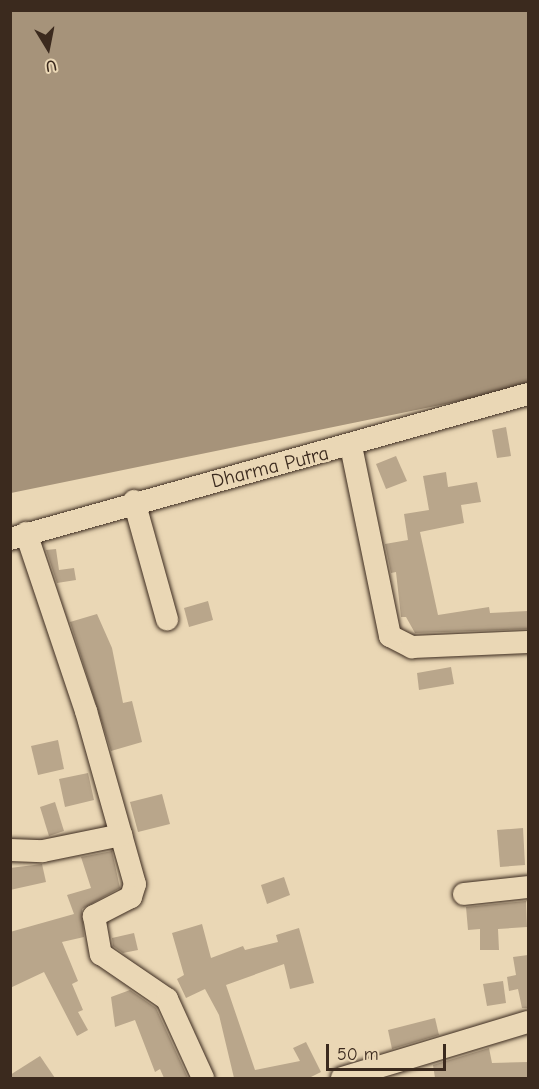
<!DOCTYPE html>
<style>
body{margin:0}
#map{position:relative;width:539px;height:1089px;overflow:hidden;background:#ead7b5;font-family:"Comic Neue",sans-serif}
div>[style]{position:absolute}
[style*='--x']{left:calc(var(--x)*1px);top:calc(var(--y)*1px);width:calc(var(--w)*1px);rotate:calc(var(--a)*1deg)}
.water>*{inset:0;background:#a6937a}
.building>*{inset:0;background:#b9a68b}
.roads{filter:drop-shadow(0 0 2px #3b2a1e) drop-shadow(0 0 2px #3b2a1e)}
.minor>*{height:22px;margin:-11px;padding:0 11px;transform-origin:11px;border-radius:11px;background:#ead7b5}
span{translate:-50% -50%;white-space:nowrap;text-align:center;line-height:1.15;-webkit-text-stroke:5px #ead7b5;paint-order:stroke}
.street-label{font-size:20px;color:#3b2a1e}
.frame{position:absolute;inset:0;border:12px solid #3b2a1e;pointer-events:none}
.north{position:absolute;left:18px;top:18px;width:60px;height:60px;-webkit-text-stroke:4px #ead7b5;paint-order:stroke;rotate:170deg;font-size:16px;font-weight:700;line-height:24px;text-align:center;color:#3b2a1e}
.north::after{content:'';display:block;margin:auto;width:21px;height:27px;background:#3b2a1e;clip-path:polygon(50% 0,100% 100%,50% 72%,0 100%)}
.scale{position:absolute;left:326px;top:1044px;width:120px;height:27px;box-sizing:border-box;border:3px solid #3b2a1e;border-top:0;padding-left:8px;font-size:18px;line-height:21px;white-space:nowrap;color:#3b2a1e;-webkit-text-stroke:4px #ead7b5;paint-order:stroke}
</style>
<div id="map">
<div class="water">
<i style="clip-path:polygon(11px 11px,528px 11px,528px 387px,11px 493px)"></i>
</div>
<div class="building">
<i style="clip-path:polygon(506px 427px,511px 456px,497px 458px,492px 430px)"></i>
<i style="clip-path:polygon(396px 456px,407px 481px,386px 489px,376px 464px)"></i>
<i style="clip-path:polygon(446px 472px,448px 487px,477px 482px,481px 502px,461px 505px,464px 523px,420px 532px,438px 615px,489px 607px,490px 613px,528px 611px,528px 629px,415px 633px,406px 617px,401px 617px,396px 572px,391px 573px,385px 544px,408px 540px,404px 514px,429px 510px,423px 476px)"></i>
<i style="clip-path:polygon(56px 549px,59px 570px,74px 568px,76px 580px,57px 583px,46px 550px)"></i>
<i style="clip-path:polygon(208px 601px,213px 620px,189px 627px,184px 608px)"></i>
<i style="clip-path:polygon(97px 614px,112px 648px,123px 703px,132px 701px,142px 742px,111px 751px,70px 622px)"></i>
<i style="clip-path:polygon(451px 667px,454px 684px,419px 690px,417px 673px)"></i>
<i style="clip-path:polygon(58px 740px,64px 769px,38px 775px,31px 746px)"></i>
<i style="clip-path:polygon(88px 773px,94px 800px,65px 807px,59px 779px)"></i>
<i style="clip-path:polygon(162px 794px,170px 824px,138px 832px,130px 802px)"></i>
<i style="clip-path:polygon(55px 802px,64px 831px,49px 836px,40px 807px)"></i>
<i style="clip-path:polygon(523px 828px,525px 865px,500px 867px,497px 830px)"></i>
<i style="clip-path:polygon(112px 851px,120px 888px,82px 909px,84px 937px,62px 942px,78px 981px,72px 984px,83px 1010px,78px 1012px,88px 1030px,77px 1036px,44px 972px,10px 988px,10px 932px,74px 914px,67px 895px,91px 888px,81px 857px)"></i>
<i style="clip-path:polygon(42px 864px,46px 882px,10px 890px,10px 868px)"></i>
<i style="clip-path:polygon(284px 877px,290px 895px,267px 904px,261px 885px)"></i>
<i style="clip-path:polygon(526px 901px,527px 927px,498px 929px,499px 950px,480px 950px,480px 929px,468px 930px,466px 907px)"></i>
<i style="clip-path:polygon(202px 924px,211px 958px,243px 946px,245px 950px,278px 942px,276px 935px,299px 928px,314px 983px,290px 989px,284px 964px,226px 985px,255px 1070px,300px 1061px,293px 1048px,306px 1042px,321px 1072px,309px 1078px,234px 1078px,219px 1015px,205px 989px,186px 998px,177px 979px,184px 975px,172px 933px)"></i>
<i style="clip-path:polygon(134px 933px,138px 950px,123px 953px,113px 946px,112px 938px)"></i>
<i style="clip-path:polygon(528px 955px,528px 1008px,522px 1008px,518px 989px,509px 991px,507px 977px,516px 975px,513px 957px)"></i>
<i style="clip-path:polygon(503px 981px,506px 1003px,487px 1006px,483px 984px)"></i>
<i style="clip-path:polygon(130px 990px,156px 1008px,188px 1078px,164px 1078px,160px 1069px,155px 1072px,135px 1020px,115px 1027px,111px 997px)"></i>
<i style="clip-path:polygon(435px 1018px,439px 1035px,392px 1049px,388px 1030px)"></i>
<i style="clip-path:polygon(489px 1048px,492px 1063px,528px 1062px,528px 1078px,435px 1078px,433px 1065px)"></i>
<i style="clip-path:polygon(40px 1056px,55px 1078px,10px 1078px,10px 1075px)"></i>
</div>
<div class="roads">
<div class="minor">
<i style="--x:351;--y:446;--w:194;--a:78.4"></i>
<i style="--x:390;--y:636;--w:25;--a:27"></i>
<i style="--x:412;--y:647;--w:116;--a:-2.5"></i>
<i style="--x:134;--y:501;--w:123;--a:74.4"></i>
<i style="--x:26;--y:533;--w:188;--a:71.4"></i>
<i style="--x:86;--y:711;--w:180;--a:74.2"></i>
<i style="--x:135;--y:884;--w:14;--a:107"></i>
<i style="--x:131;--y:897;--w:42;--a:152.8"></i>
<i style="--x:94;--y:916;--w:39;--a:80"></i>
<i style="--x:101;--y:954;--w:80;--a:34.3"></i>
<i style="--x:167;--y:999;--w:87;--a:65.5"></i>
<i style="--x:10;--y:539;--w:538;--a:-15.64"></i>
<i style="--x:10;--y:850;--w:33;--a:2"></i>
<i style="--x:43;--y:851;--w:80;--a:-11.6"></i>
<i style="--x:464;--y:894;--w:64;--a:-6.2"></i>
<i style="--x:342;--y:1078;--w:194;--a:-16.8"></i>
</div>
</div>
<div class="street-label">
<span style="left:270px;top:467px;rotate:-14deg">Dharma Putra</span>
</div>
<div class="frame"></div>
<div class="north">U</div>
<div class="scale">50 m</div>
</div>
